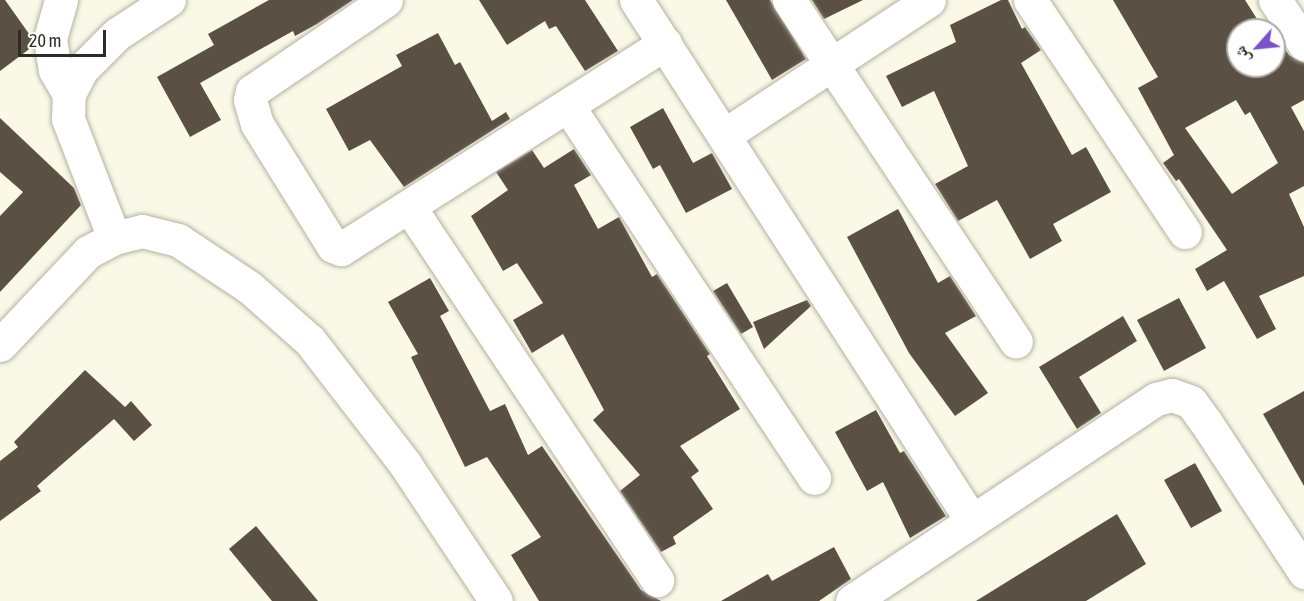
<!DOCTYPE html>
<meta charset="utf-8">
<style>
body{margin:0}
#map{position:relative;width:1304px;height:601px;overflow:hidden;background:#faf8e6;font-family:"Asap Condensed","Noto Naskh Arabic",sans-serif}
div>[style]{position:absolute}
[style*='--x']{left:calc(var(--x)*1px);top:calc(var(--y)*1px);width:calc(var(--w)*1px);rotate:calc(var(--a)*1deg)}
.building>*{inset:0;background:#5b5044}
.roads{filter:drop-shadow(0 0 2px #b4b2a1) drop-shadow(0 0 2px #b4b2a1)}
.street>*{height:33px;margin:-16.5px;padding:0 16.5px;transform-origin:16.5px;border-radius:16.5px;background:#fff}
span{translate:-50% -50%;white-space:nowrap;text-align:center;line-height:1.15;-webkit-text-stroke:6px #fff;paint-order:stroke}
.north{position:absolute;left:1226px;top:18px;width:60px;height:60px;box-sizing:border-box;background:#fff;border:2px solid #abaaa7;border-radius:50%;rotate:243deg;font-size:16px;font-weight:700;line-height:24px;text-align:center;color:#2c2b24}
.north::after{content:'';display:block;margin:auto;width:21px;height:27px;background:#7952cc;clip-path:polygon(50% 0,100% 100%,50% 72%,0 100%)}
.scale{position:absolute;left:18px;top:30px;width:88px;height:27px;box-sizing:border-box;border:3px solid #2c2b24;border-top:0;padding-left:8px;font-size:18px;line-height:21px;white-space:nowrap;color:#2c2b24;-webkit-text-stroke:4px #fff;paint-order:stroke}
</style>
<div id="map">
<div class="building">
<i style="clip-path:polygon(0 0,5px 0,32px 38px,32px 47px,0 71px)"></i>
<i style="clip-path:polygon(269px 0,353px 0,317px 24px,295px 36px,293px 31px,200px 83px,221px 120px,190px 137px,157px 77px,214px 45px,208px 34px)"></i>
<i style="clip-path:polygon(479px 0,585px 0,618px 51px,585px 71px,556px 26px,549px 29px,545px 21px,507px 45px)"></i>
<i style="clip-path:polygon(726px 0,770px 0,806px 59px,772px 80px)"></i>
<i style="clip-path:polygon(812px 0,863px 0,824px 19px)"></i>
<i style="clip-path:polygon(1001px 0,1008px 0,1022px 29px,1025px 27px,1041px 50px,1021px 63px,1072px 155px,1086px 147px,1111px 192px,1053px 224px,1062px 241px,1030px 259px,997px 200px,958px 221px,935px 184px,968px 166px,934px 91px,902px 107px,886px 76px,956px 42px,950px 25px)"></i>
<i style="clip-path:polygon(evenodd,1113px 0,1245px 0,1264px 30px,1238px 30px,1238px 66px,1274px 66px,1274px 33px,1289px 55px,1304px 63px,1304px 100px,1291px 107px,1304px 131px,1304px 186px,1289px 194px,1304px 227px,1304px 276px,1259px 296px,1276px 329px,1257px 339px,1224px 281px,1207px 291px,1195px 269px,1227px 250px,1179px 179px,1176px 181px,1163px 163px,1174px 155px,1138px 88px,1158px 77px,1113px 0,1236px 100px,1245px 115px,1250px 112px,1278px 163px,1232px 194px,1185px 128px,1236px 100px)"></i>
<i style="clip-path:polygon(438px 33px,455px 65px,460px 62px,492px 121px,506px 112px,510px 119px,404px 187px,370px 140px,349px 151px,326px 109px,402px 66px,396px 55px)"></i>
<i style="clip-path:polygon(663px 108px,693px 163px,712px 153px,732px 189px,686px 213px,660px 165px,653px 169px,630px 127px)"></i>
<i style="clip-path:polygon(0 118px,74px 188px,81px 205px,0 292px,0 216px,23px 192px,0 172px)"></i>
<i style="clip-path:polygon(574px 149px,591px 175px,574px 185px,598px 229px,619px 217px,652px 277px,657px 274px,710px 354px,707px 356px,740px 409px,680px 446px,699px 471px,691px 477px,713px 509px,673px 537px,676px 544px,661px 552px,620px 491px,640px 475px,593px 420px,604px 410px,563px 334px,532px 353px,513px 320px,543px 303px,517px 263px,503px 271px,471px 216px,508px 190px,496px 172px,532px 150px,544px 168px)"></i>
<i style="clip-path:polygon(898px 209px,938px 283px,950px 276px,976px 316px,945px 333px,988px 393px,955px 416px,909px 353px,847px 237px)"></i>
<i style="clip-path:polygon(430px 278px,449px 311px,440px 316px,490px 411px,505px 404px,528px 455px,542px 446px,641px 590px,661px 601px,539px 601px,511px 555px,541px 537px,487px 457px,465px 467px,411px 357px,418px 354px,388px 302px)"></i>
<i style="clip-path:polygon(727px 283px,753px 327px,741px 334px,713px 291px)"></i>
<i style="clip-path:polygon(1179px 298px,1206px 348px,1164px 371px,1137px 320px)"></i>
<i style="clip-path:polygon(807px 300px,811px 306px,764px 349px,753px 322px)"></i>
<i style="clip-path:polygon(1123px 316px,1137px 341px,1079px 377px,1101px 413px,1077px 429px,1039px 367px)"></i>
<i style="clip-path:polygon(85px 370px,125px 407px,131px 401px,152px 425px,134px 441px,114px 419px,37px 486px,41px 491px,0 521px,0 461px,18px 447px,14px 442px)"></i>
<i style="clip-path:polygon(1304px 391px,1304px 486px,1263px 414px)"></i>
<i style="clip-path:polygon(876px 410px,900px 453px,904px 451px,946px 516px,910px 538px,883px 482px,867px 491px,835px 432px)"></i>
<i style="clip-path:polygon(1195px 463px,1222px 511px,1191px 528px,1164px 480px)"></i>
<i style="clip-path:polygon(1117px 514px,1146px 564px,1086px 601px,976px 601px)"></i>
<i style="clip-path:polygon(256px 526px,318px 601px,272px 601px,229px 549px)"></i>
<i style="clip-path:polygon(834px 547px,851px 579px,819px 601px,721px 601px,768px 574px,772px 581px)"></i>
</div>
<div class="roads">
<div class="street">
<i style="--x:61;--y:0;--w:41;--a:105.8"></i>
<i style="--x:50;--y:39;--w:31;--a:81"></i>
<i style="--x:55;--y:70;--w:28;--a:60"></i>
<i style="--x:386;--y:0;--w:162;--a:145.8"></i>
<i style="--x:252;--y:91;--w:9;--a:103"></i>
<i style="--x:250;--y:100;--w:25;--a:74"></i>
<i style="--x:257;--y:124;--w:144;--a:58.1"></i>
<i style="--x:333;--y:246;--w:9;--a:21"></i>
<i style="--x:341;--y:249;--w:384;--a:-32.4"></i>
<i style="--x:636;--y:0;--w:620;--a:57.18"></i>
<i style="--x:789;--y:0;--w:410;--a:56.4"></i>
<i style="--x:1030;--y:0;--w:279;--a:56.3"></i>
<i style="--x:1275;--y:0;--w:53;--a:56.6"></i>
<i style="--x:568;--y:106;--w:446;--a:56.5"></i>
<i style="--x:726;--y:134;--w:243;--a:-33.4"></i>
<i style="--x:410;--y:208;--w:447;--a:56.4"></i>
<i style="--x:114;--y:238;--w:128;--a:-111.1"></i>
<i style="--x:68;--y:119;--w:25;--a:-88"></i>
<i style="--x:69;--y:94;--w:27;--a:-63"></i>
<i style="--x:81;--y:70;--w:51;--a:-45"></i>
<i style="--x:117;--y:34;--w:62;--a:-33.2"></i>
<i style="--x:0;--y:345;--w:128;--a:-46.6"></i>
<i style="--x:88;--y:252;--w:30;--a:-28"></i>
<i style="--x:114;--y:238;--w:29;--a:-14"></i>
<i style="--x:142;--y:231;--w:37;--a:14"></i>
<i style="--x:178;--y:240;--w:85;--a:33.5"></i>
<i style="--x:249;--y:287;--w:81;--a:41.5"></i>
<i style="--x:310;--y:341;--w:155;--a:52.3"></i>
<i style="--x:405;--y:464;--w:164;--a:56.4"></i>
<i style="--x:852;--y:601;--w:365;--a:-33.6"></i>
<i style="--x:1156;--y:399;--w:16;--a:-14"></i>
<i style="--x:1172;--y:395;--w:20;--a:20"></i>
<i style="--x:1191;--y:402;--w:24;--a:54"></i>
<i style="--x:1205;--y:421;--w:181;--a:56.7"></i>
</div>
</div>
<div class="north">ش</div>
<div class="scale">20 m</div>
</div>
